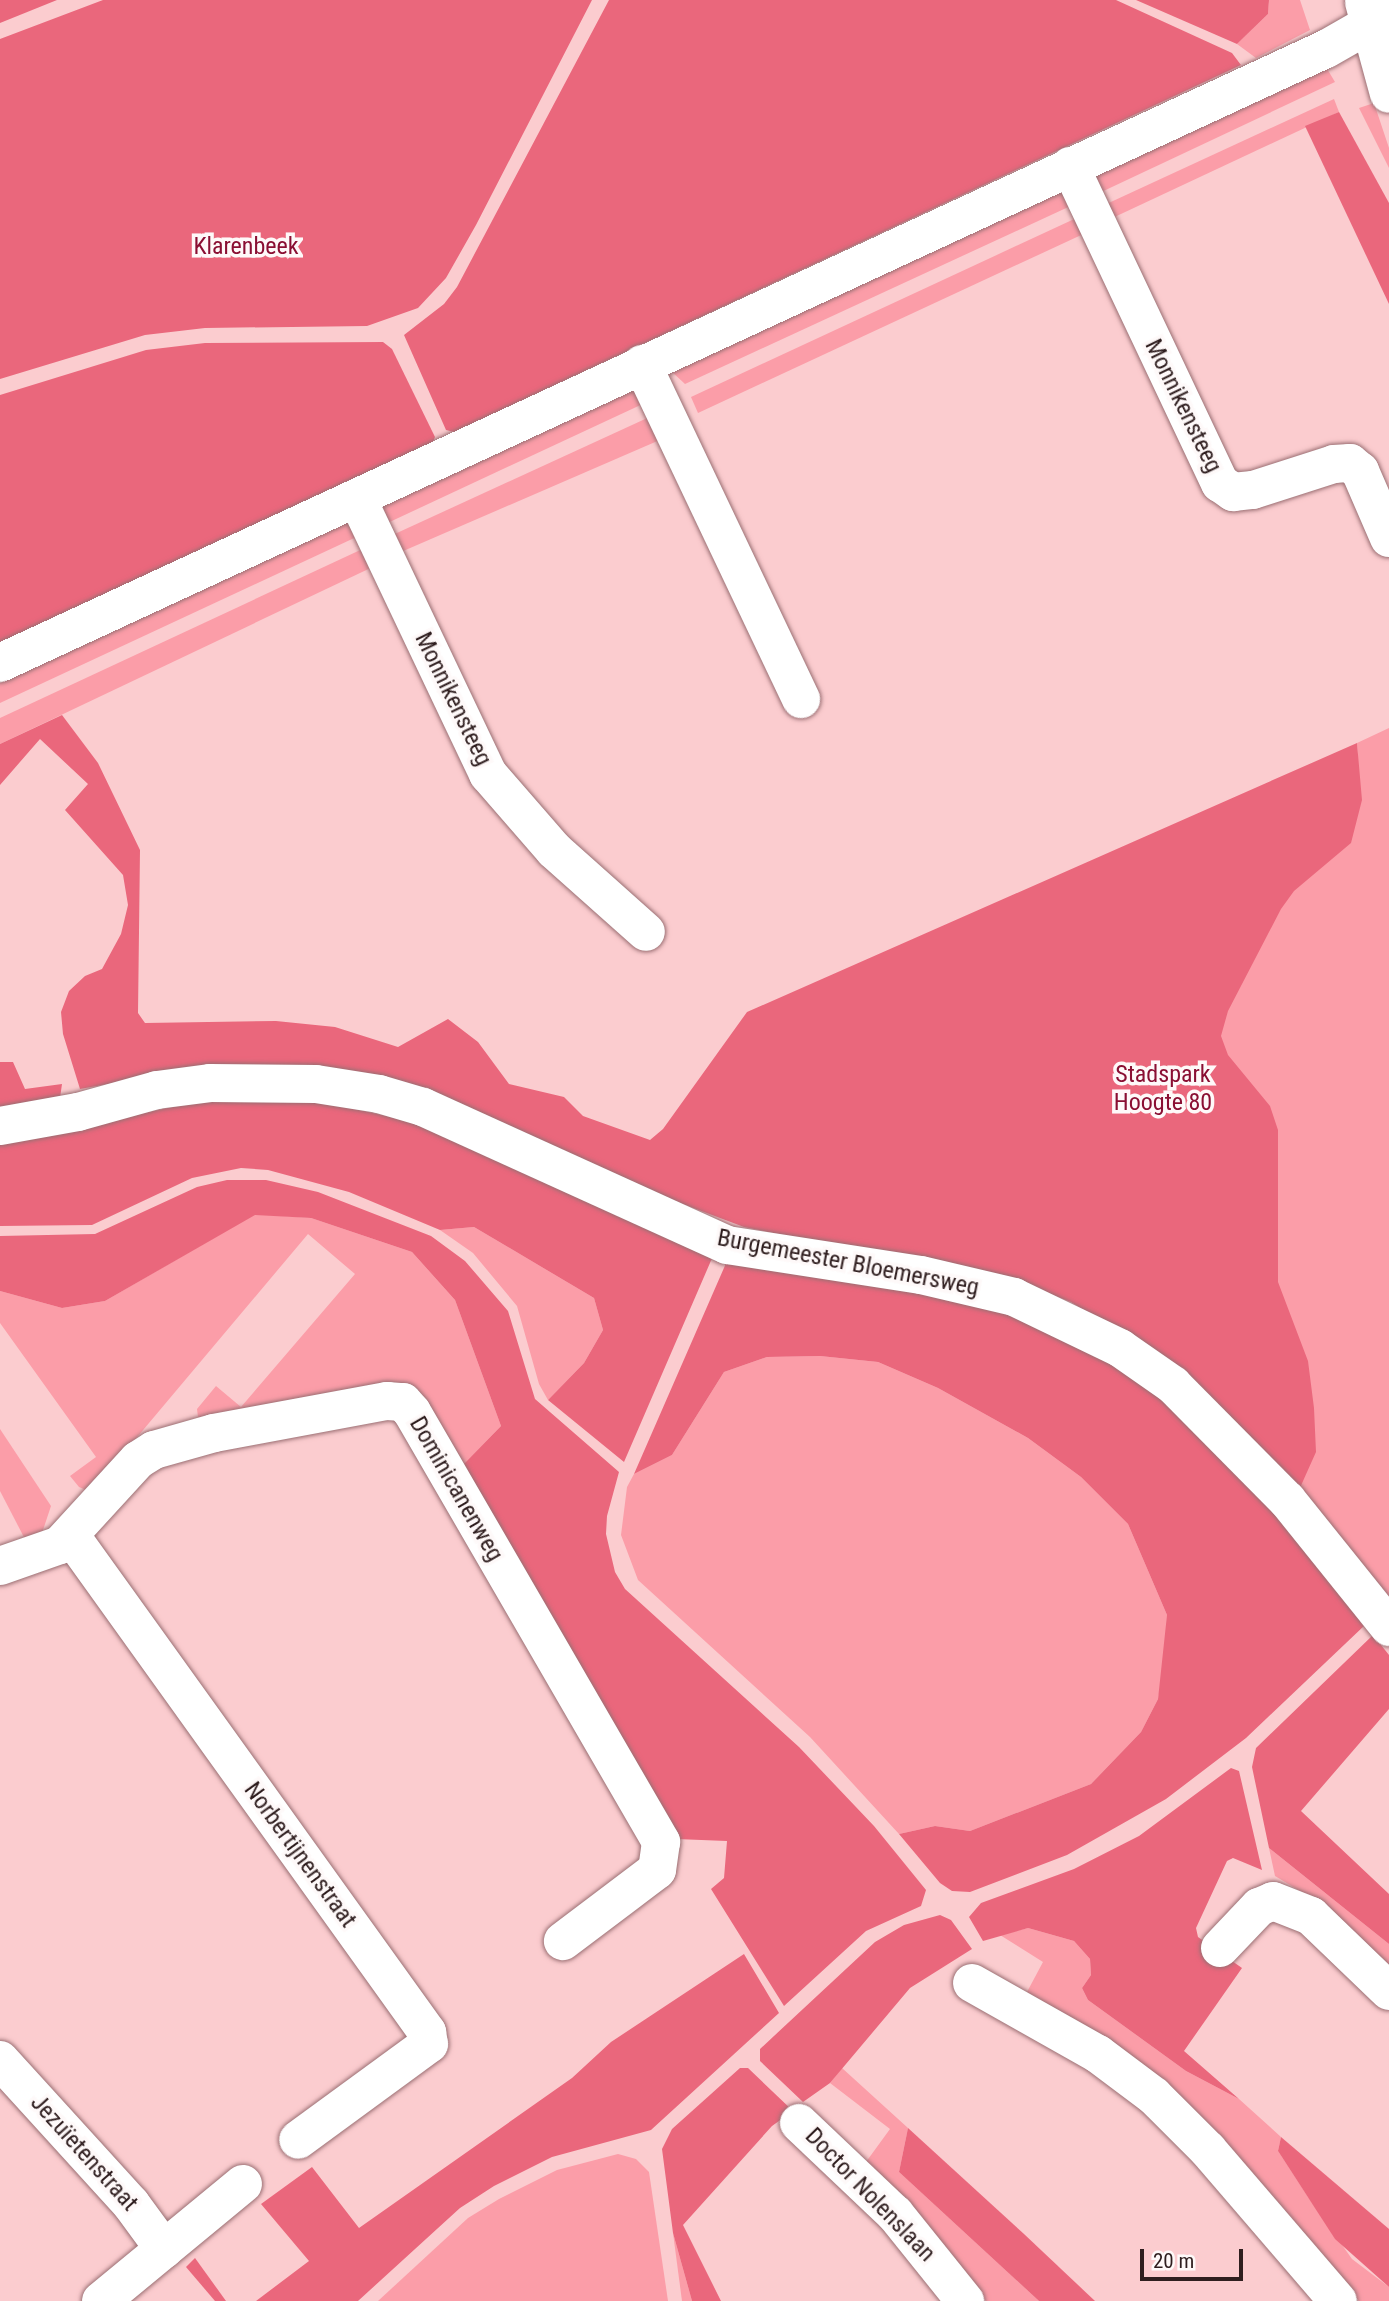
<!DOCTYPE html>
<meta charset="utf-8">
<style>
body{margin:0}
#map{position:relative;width:1389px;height:2301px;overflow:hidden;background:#fbcccf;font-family:"Roboto Condensed",sans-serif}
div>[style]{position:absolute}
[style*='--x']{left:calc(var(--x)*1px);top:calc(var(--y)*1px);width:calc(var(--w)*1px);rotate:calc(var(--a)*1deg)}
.green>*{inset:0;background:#fb9da8}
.forest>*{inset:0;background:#ea677c}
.roads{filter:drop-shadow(0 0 2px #9a6f73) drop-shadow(0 0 2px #9a6f73)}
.minor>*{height:38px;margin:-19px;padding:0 19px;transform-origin:19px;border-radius:19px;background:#fff}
span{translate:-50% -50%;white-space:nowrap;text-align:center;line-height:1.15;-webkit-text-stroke:7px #fef9f9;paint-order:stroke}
.park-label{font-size:24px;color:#8a0f33}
.street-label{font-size:24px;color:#2f1e1f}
.scale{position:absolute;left:1140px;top:2249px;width:103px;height:32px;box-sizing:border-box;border:4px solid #2f1e1f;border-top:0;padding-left:9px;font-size:21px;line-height:24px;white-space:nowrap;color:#2f1e1f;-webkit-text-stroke:5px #fef9f9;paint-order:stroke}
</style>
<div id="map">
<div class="green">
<i style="clip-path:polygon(1269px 0,1300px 0,1310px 30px,1256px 58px,1237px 44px,1268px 14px)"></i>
<i style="clip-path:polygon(1326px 67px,1335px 82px,1095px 195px,1087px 177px)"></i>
<i style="clip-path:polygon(1334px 99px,1339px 112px,1106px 221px,1100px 207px)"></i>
<i style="clip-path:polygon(1374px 103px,1389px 148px,1389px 168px,1359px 108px)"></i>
<i style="clip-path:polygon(1068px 186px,1077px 203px,685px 384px,670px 370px)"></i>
<i style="clip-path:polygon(1085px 214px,1092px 230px,698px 413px,691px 397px)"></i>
<i style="clip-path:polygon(640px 385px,647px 402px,381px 526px,373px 509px)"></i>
<i style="clip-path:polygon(656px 414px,669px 436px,394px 555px,386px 538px)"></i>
<i style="clip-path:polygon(357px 516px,365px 533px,0 703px,0 683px)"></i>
<i style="clip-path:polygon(371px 545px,379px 564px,0 744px,0 718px)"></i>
<i style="clip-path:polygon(1389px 728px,1389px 1602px,1193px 1366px,759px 1023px,1358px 755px,1357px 743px)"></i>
<i style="clip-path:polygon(255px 1214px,311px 1218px,412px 1252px,455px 1300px,501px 1426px,459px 1469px,409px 1384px,203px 1420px,198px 1417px,197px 1409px,216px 1386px,241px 1407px,355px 1274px,308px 1234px,112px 1467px,86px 1490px,79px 1487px,70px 1476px,96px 1457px,0 1323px,0 1291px,62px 1308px,105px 1301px)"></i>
<i style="clip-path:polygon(474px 1227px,594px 1298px,603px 1330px,584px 1363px,548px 1400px,539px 1384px,517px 1306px,473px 1253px,440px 1230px)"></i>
<i style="clip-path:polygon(820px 1356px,878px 1362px,938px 1388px,1028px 1438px,1081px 1477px,1128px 1524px,1167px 1615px,1166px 1656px,1158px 1699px,1141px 1732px,1091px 1784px,970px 1831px,935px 1826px,899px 1834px,810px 1737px,638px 1580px,621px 1535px,627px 1487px,634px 1474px,672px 1455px,724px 1372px,767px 1357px)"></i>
<i style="clip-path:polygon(0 1429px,51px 1506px,42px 1533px,27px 1543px,0 1491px)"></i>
<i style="clip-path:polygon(1269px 1848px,1389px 1944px,1389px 1967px,1322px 1904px,1275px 1876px)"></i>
<i style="clip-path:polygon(1028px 1928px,1074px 1941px,1090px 1959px,1091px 1975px,1082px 1988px,1088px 2000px,1186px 2071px,1239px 2099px,1281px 2137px,1278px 2151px,1308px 2197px,1352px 2259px,1389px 2287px,1389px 2301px,1359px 2301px,1224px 2144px,1027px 1992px,1043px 1962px,1000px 1935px)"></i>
<i style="clip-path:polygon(842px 2068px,908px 2128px,899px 2172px,1039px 2301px,986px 2301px,948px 2249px,866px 2162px,890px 2129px,830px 2083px)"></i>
<i style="clip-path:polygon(618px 2154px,636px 2159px,649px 2172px,668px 2301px,378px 2301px,468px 2218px,499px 2199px,557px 2170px)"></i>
<i style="clip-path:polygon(673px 2233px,692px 2301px,682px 2301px)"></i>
</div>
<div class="forest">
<i style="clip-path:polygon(0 0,57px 0,0 23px)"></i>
<i style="clip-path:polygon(103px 0,592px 0,476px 225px,446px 278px,418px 308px,367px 326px,205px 328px,145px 335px,0 379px,0 39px)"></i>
<i style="clip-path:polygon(609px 0,1116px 0,1232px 53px,1241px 65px,454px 432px,446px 430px,404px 335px,444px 304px,457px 287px)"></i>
<i style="clip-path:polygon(1136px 0,1269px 0,1268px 14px,1237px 44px)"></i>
<i style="clip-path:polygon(1339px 112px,1389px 203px,1389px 304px,1305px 126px)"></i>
<i style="clip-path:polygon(383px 342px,392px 349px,435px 437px,433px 442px,0 643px,0 395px,146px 350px,205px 343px)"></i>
<i style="clip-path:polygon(62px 715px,98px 763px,140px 850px,138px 1013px,145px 1023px,276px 1021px,335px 1027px,398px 1047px,448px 1019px,478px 1042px,509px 1084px,564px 1097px,583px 1116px,650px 1140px,663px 1129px,747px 1012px,1357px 743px,1362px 800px,1351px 843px,1294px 891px,1281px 909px,1228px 1011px,1221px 1036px,1228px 1055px,1270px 1106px,1278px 1130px,1278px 1282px,1308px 1361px,1314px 1408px,1316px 1452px,1299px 1490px,1185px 1374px,1071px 1302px,1022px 1283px,744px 1227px,318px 1067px,208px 1066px,80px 1089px,63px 1034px,61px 1012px,69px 991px,85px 976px,102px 969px,121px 934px,128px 905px,123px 875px,65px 810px,88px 784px,40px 739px,0 785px,0 744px)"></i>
<i style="clip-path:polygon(0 1062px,13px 1062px,25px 1089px,62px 1084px,60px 1098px,0 1109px)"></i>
<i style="clip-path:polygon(211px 1099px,319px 1101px,413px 1122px,713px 1256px,624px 1462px,548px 1400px,584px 1363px,603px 1330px,594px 1298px,474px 1227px,440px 1230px,349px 1192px,268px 1170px,241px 1168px,192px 1178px,92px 1225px,0 1226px,0 1143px)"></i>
<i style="clip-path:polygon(227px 1180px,266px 1180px,318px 1192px,431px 1236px,465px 1261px,508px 1311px,535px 1399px,619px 1472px,607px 1516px,606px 1534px,615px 1572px,625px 1589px,799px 1747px,874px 1826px,926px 1890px,921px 1906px,866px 1931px,784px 2006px,711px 1889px,724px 1878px,727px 1841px,676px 1839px,459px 1469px,501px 1426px,455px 1300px,412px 1252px,311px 1218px,255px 1215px,105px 1301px,62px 1308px,0 1291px,0 1236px,95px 1234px,197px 1187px)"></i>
<i style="clip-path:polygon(727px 1261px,917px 1289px,1007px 1313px,1110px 1362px,1160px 1399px,1238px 1469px,1365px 1625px,1246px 1738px,1166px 1799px,1067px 1855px,970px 1892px,952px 1891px,940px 1883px,899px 1834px,935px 1826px,970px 1831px,1091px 1784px,1141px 1732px,1158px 1699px,1167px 1615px,1128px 1524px,1081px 1477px,1028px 1438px,938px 1388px,878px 1362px,820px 1356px,767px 1357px,724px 1372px,672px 1455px,634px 1474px)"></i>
<i style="clip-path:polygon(1373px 1635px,1389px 1655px,1389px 1709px,1301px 1811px,1389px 1894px,1389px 1944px,1269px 1848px,1252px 1767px,1256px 1748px)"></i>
<i style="clip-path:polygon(1231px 1768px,1239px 1771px,1262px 1870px,1233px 1858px,1227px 1861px,1196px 1928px,1198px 1937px,1242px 1968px,1184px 2051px,1239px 2099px,1186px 2071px,1088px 2000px,1082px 1988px,1091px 1975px,1090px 1959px,1074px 1941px,1028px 1928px,983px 1941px,969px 1917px,981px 1903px,1074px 1869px,1139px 1836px)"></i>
<i style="clip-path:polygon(940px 1915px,951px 1920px,972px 1949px,910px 1988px,830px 2083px,803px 2102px,760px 2061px,760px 2049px,875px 1942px,904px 1925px)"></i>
<i style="clip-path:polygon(744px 1954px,779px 2013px,651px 2130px,552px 2157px,494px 2186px,460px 2208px,358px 2301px,256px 2301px,309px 2261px,261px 2204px,312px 2167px,359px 2228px,572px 2078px,611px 2042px)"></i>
<i style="clip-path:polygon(740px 2068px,748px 2068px,793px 2111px,772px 2126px,683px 2225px,721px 2301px,692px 2301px,673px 2233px,662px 2149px,672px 2129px)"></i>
<i style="clip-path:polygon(908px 2128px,1024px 2234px,1095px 2301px,1039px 2301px,899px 2172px)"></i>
<i style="clip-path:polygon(1281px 2137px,1389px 2229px,1389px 2287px,1335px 2239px,1278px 2151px)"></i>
<i style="clip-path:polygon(195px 2258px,226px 2301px,215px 2301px,186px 2267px)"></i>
</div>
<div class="roads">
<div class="minor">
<i style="--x:1364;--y:2;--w:95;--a:74.8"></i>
<i style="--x:1070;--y:166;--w:351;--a:64.7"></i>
<i style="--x:1220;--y:483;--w:16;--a:35"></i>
<i style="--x:1233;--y:492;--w:20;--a:-6"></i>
<i style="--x:1253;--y:490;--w:85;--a:-17.8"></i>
<i style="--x:1334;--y:464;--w:16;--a:-4"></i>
<i style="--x:1350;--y:463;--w:13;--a:39"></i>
<i style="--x:1360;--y:471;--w:73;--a:66.6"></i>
<i style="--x:642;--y:364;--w:371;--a:64.6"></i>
<i style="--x:357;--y:498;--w:306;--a:64.6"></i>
<i style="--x:488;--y:774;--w:101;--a:49"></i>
<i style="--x:554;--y:850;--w:123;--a:41.7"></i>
<i style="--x:0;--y:663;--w:1461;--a:-24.85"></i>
<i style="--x:1326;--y:49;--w:73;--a:-29.7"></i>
<i style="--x:0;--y:1126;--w:79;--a:-10.2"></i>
<i style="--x:78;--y:1112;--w:82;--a:-15.6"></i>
<i style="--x:157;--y:1090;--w:53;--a:-7.5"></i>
<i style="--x:210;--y:1083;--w:106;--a:0.5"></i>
<i style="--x:316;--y:1084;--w:64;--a:9"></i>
<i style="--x:379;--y:1094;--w:46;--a:16.5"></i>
<i style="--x:423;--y:1107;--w:334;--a:24.4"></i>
<i style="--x:727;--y:1245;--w:196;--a:8.8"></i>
<i style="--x:921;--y:1275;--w:96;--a:13.3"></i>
<i style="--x:1014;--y:1297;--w:118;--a:25.7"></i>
<i style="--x:1120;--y:1348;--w:65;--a:34.9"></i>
<i style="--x:1173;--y:1385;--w:162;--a:45.3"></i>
<i style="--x:1287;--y:1500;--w:163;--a:51.2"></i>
<i style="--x:71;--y:1536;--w:611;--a:54.33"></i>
<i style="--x:427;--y:2032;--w:12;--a:81"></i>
<i style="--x:429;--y:2044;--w:162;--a:143.8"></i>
<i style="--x:0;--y:1566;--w:64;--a:-19.3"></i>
<i style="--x:60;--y:1545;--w:115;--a:-47.5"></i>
<i style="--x:138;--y:1460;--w:19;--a:-32"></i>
<i style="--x:154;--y:1450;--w:62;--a:-15.8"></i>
<i style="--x:214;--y:1433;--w:176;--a:-10.5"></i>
<i style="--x:387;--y:1401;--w:16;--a:4"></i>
<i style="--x:403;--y:1402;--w:13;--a:48"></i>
<i style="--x:412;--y:1412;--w:497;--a:59.9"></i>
<i style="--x:661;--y:1842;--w:28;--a:98"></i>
<i style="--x:657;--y:1870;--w:118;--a:142.9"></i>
<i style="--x:1220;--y:1948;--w:57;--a:-46.4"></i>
<i style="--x:1259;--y:1907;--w:15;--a:-23"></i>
<i style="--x:1273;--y:1901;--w:41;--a:21.5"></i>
<i style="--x:1311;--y:1916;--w:108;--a:43.9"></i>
<i style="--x:972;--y:1983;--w:145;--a:29.4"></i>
<i style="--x:1098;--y:2054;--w:70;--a:36.9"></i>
<i style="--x:1154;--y:2096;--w:76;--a:45"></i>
<i style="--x:1208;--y:2150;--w:199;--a:49.3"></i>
<i style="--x:0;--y:2060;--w:195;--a:47.7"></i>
<i style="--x:131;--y:2204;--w:56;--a:53.7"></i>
<i style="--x:799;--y:2123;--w:132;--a:43.5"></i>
<i style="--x:895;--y:2214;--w:112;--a:51.2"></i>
<i style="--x:101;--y:2301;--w:184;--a:-39.5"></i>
</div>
</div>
<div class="park-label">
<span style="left:246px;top:247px">Klarenbeek</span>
<span style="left:1163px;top:1089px">Stadspark<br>Hoogte 80</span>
</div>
<div class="street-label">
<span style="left:1183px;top:406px;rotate:64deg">Monnikensteeg</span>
<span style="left:453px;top:699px;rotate:64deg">Monnikensteeg</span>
<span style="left:848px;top:1263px;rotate:11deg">Burgemeester Bloemersweg</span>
<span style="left:456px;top:1489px;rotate:60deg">Dominicanenweg</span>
<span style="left:300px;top:1855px;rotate:54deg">Norbertijnenstraat</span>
<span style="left:84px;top:2153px;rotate:48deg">Jezuïetenstraat</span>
<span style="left:870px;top:2195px;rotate:46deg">Doctor Nolenslaan</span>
</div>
<div class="scale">20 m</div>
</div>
